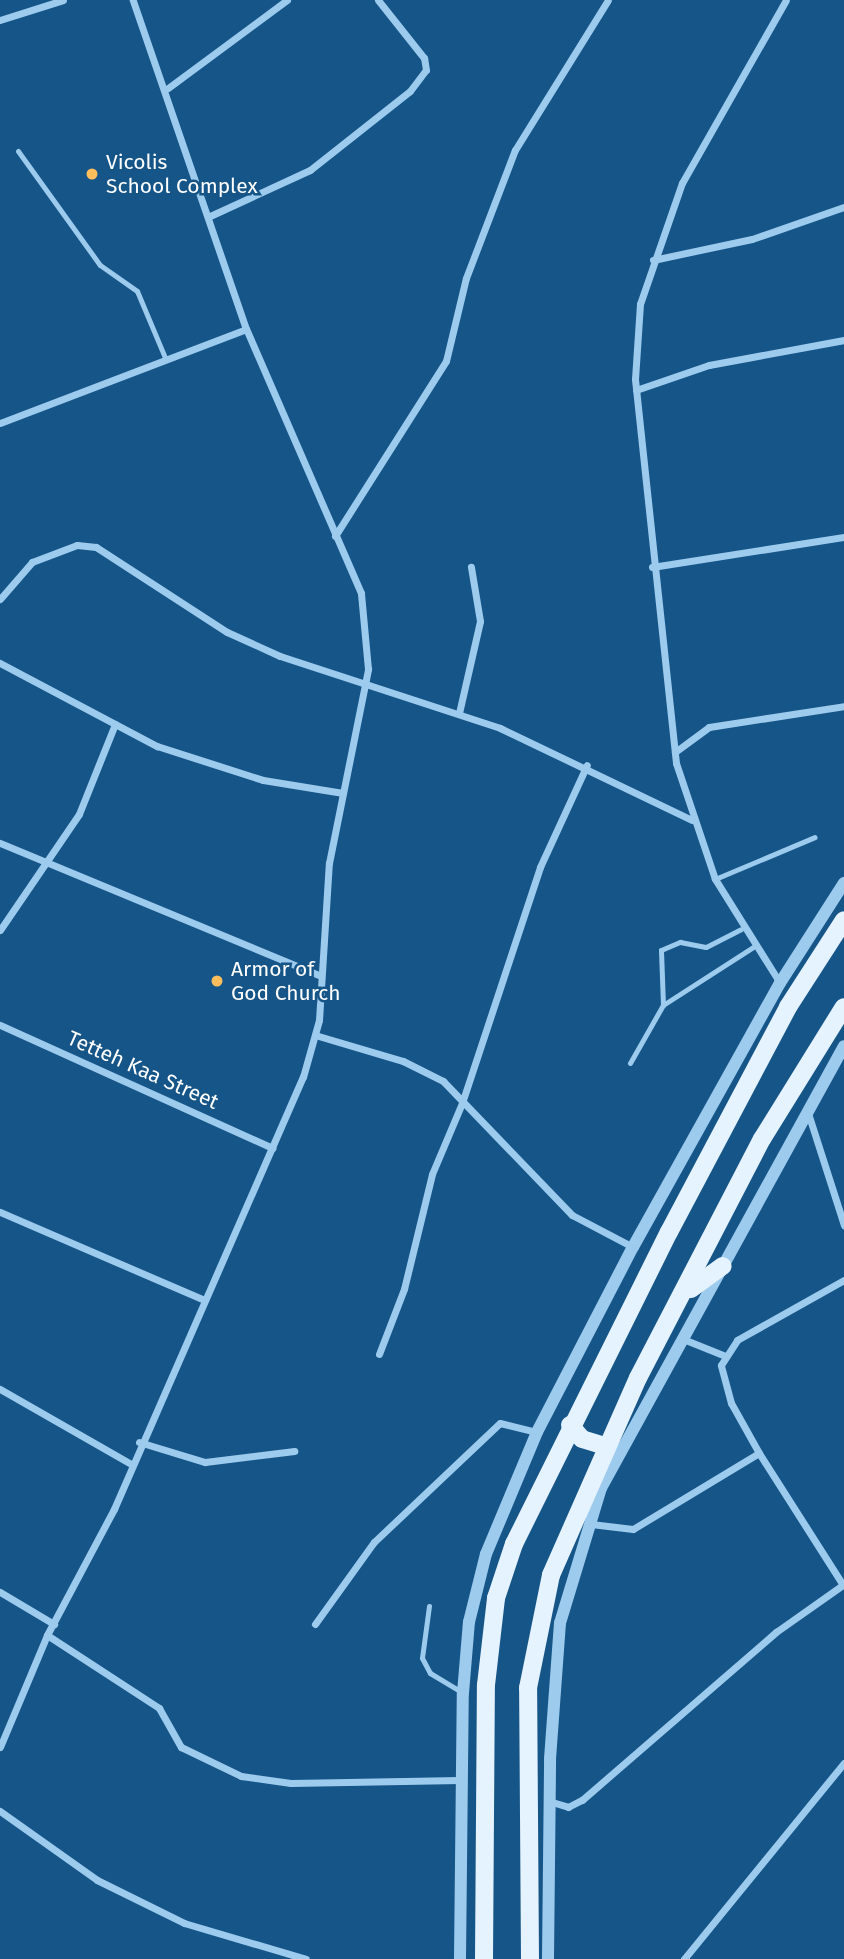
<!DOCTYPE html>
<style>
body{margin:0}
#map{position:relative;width:844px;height:1959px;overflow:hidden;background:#165588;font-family:"Fira Sans",sans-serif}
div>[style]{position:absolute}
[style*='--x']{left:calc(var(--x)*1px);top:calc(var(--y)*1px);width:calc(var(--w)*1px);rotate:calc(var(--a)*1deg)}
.service>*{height:5px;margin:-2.5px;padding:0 2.5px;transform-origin:2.5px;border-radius:2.5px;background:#9dcbee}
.minor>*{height:7px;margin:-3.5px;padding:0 3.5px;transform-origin:3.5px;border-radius:3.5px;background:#9dcbee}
.tertiary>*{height:12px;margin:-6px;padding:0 6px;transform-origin:6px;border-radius:6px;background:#9dcbee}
.primary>*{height:18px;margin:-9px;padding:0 9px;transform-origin:9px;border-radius:9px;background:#e5f2ff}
.dots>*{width:19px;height:19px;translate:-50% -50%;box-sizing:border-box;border:4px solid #165588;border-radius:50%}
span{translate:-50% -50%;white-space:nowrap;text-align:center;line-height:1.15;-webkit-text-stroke:5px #165588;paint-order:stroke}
.poi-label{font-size:21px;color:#fff}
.left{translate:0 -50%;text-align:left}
.street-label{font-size:21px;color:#fff}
</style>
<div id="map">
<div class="service">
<i style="--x:18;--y:151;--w:140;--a:54.3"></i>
<i style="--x:100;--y:265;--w:45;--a:35.1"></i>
<i style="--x:137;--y:291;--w:75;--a:67.2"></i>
<i style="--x:715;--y:879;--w:108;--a:-22.8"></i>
<i style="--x:663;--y:1005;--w:55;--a:-92.1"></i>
<i style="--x:661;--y:950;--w:21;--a:-23"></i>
<i style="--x:680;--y:942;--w:26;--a:11"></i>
<i style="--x:706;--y:947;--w:39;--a:-27"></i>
<i style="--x:630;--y:1063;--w:67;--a:-60.4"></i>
<i style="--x:663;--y:1005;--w:107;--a:-32.8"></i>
<i style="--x:429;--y:1606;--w:52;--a:97.7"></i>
<i style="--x:422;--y:1658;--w:17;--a:62"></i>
<i style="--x:430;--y:1673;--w:39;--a:31"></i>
</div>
<div class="minor">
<i style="--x:0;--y:20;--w:66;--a:-17.6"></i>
<i style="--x:168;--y:88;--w:148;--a:-36.5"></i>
<i style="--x:210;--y:216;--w:110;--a:-24.7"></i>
<i style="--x:310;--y:170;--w:127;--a:-38.3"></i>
<i style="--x:410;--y:91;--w:26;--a:-53"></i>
<i style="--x:426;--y:70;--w:12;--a:-99"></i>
<i style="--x:424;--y:58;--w:74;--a:-128.4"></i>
<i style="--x:653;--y:260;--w:101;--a:-12"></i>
<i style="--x:752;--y:239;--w:97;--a:-19.2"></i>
<i style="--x:636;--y:390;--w:77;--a:-18.9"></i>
<i style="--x:709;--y:365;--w:137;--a:-10.5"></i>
<i style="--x:0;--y:423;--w:263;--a:-20.9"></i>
<i style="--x:335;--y:536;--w:207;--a:-57.6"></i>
<i style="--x:446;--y:361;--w:85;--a:-76.5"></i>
<i style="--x:466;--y:278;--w:137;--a:-69.1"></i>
<i style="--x:515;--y:150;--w:176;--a:-58.2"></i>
<i style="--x:652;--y:567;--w:194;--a:-8.9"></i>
<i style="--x:0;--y:599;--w:49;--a:-49.1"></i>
<i style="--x:32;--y:562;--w:48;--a:-20.7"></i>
<i style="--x:77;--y:545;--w:19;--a:6"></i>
<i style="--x:96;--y:547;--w:156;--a:33"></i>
<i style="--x:227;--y:632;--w:58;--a:24.4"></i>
<i style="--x:280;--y:656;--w:231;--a:18.1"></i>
<i style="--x:500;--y:728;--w:213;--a:25.6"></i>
<i style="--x:0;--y:663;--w:178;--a:27.9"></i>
<i style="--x:157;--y:746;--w:111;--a:17.8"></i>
<i style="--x:263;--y:780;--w:81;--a:9.2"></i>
<i style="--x:459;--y:713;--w:94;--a:-77.1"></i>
<i style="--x:480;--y:621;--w:55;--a:-99.5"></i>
<i style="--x:675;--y:752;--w:42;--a:-36.3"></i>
<i style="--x:709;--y:727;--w:137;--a:-8.8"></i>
<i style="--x:0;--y:843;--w:345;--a:22.5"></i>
<i style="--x:0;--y:930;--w:140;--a:-55.7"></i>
<i style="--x:79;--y:814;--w:97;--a:-68.2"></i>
<i style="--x:780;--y:983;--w:123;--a:-122"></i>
<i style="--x:715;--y:879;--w:122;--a:-108.6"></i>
<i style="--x:676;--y:763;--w:386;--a:-96.1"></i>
<i style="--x:635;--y:379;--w:75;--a:-86.2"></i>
<i style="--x:640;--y:304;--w:128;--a:-70.9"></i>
<i style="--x:682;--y:183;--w:210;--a:-60.4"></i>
<i style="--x:0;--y:1025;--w:299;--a:24.3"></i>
<i style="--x:315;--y:1035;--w:92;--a:16.5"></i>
<i style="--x:403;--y:1061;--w:45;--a:26.6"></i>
<i style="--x:443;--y:1081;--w:186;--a:46.1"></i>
<i style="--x:572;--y:1215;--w:69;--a:27.7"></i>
<i style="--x:808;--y:1113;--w:118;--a:72.2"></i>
<i style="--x:0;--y:1212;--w:222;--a:23.3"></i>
<i style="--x:683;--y:1339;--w:43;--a:21.8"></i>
<i style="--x:379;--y:1354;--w:70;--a:-69"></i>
<i style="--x:404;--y:1289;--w:118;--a:-76.3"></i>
<i style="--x:432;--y:1174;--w:77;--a:-67.1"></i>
<i style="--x:462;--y:1103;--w:249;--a:-71.7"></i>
<i style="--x:540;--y:867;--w:112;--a:-65.3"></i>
<i style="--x:0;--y:1389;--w:151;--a:29.8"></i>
<i style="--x:139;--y:1442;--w:69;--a:16.9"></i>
<i style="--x:205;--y:1462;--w:90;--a:-7"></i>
<i style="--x:591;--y:1524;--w:42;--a:6.8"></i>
<i style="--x:633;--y:1529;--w:147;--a:-31.1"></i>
<i style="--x:843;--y:1585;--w:156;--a:-122.5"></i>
<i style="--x:759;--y:1453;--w:57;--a:-119.2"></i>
<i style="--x:731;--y:1403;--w:39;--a:-105"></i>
<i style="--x:721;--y:1365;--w:30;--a:-57"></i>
<i style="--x:737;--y:1340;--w:123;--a:-29.3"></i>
<i style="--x:0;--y:1592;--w:63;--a:30.7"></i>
<i style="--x:315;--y:1624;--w:101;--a:-54.3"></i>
<i style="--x:374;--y:1542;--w:173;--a:-43.4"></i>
<i style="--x:500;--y:1423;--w:38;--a:14"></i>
<i style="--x:47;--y:1635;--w:134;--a:33.1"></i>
<i style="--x:159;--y:1708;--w:45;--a:60.6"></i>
<i style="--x:181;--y:1747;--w:67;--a:25.8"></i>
<i style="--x:241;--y:1776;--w:50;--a:8"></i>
<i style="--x:291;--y:1783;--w:169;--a:-1"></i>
<i style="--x:0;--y:1747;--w:121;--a:-67.2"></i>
<i style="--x:47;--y:1635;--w:143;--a:-62"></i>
<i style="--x:114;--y:1509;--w:472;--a:-66.4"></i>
<i style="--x:303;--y:1077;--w:59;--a:-74.3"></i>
<i style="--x:319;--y:1020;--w:157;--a:-86.4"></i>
<i style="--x:329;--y:863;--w:198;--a:-78.6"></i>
<i style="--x:368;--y:669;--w:76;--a:-95.3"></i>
<i style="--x:361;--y:593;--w:288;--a:-113.5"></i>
<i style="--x:246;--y:329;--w:348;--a:-109"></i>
<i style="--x:552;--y:1802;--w:17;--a:17"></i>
<i style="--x:568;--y:1807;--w:16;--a:-27"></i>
<i style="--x:582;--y:1800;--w:257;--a:-40.9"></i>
<i style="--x:776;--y:1632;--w:83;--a:-35.2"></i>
<i style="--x:0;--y:1811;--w:119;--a:35.4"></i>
<i style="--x:97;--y:1880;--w:97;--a:26.3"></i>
<i style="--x:184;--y:1923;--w:127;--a:16.4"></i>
<i style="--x:684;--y:1959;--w:253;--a:-50.8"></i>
</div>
<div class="tertiary">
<i style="--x:460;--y:1959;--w:266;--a:-89.4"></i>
<i style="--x:463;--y:1693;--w:71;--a:-85.2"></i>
<i style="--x:469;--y:1622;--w:70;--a:-76"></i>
<i style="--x:486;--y:1554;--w:132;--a:-67.3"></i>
<i style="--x:537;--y:1432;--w:208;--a:-62.6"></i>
<i style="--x:633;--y:1247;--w:302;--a:-60.9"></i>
<i style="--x:780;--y:983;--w:119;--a:-57.4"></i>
<i style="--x:548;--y:1959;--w:200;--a:-89.4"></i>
<i style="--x:550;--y:1759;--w:136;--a:-85.8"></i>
<i style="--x:560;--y:1623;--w:141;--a:-73.1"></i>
<i style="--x:601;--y:1488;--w:504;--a:-61.2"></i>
</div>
<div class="primary">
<i style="--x:691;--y:1289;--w:39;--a:-36"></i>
<i style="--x:570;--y:1425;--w:18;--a:49"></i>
<i style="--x:582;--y:1439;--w:24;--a:17"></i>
<i style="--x:484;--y:1959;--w:274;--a:-89.6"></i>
<i style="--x:486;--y:1685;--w:88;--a:-83.4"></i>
<i style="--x:496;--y:1598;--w:57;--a:-71.6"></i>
<i style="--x:514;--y:1544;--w:348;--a:-63.6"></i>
<i style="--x:669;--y:1232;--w:255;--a:-62.1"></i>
<i style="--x:788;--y:1007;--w:103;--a:-57.2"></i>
<i style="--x:530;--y:1959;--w:271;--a:-90.4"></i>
<i style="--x:528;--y:1688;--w:115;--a:-78.5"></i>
<i style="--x:551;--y:1575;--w:215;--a:-66.2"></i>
<i style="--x:638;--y:1378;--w:269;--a:-62.6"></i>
<i style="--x:762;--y:1139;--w:155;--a:-58.2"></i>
</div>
<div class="dots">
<i style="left:92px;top:174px;background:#ffbd5b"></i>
<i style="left:217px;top:981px;background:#ffbd5b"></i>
</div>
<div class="poi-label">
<span class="left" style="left:106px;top:174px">Vicolis<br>School Complex</span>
<span class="left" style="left:231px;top:981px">Armor of<br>God Church</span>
</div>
<div class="street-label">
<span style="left:143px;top:1070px;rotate:24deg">Tetteh Kaa Street</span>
</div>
</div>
